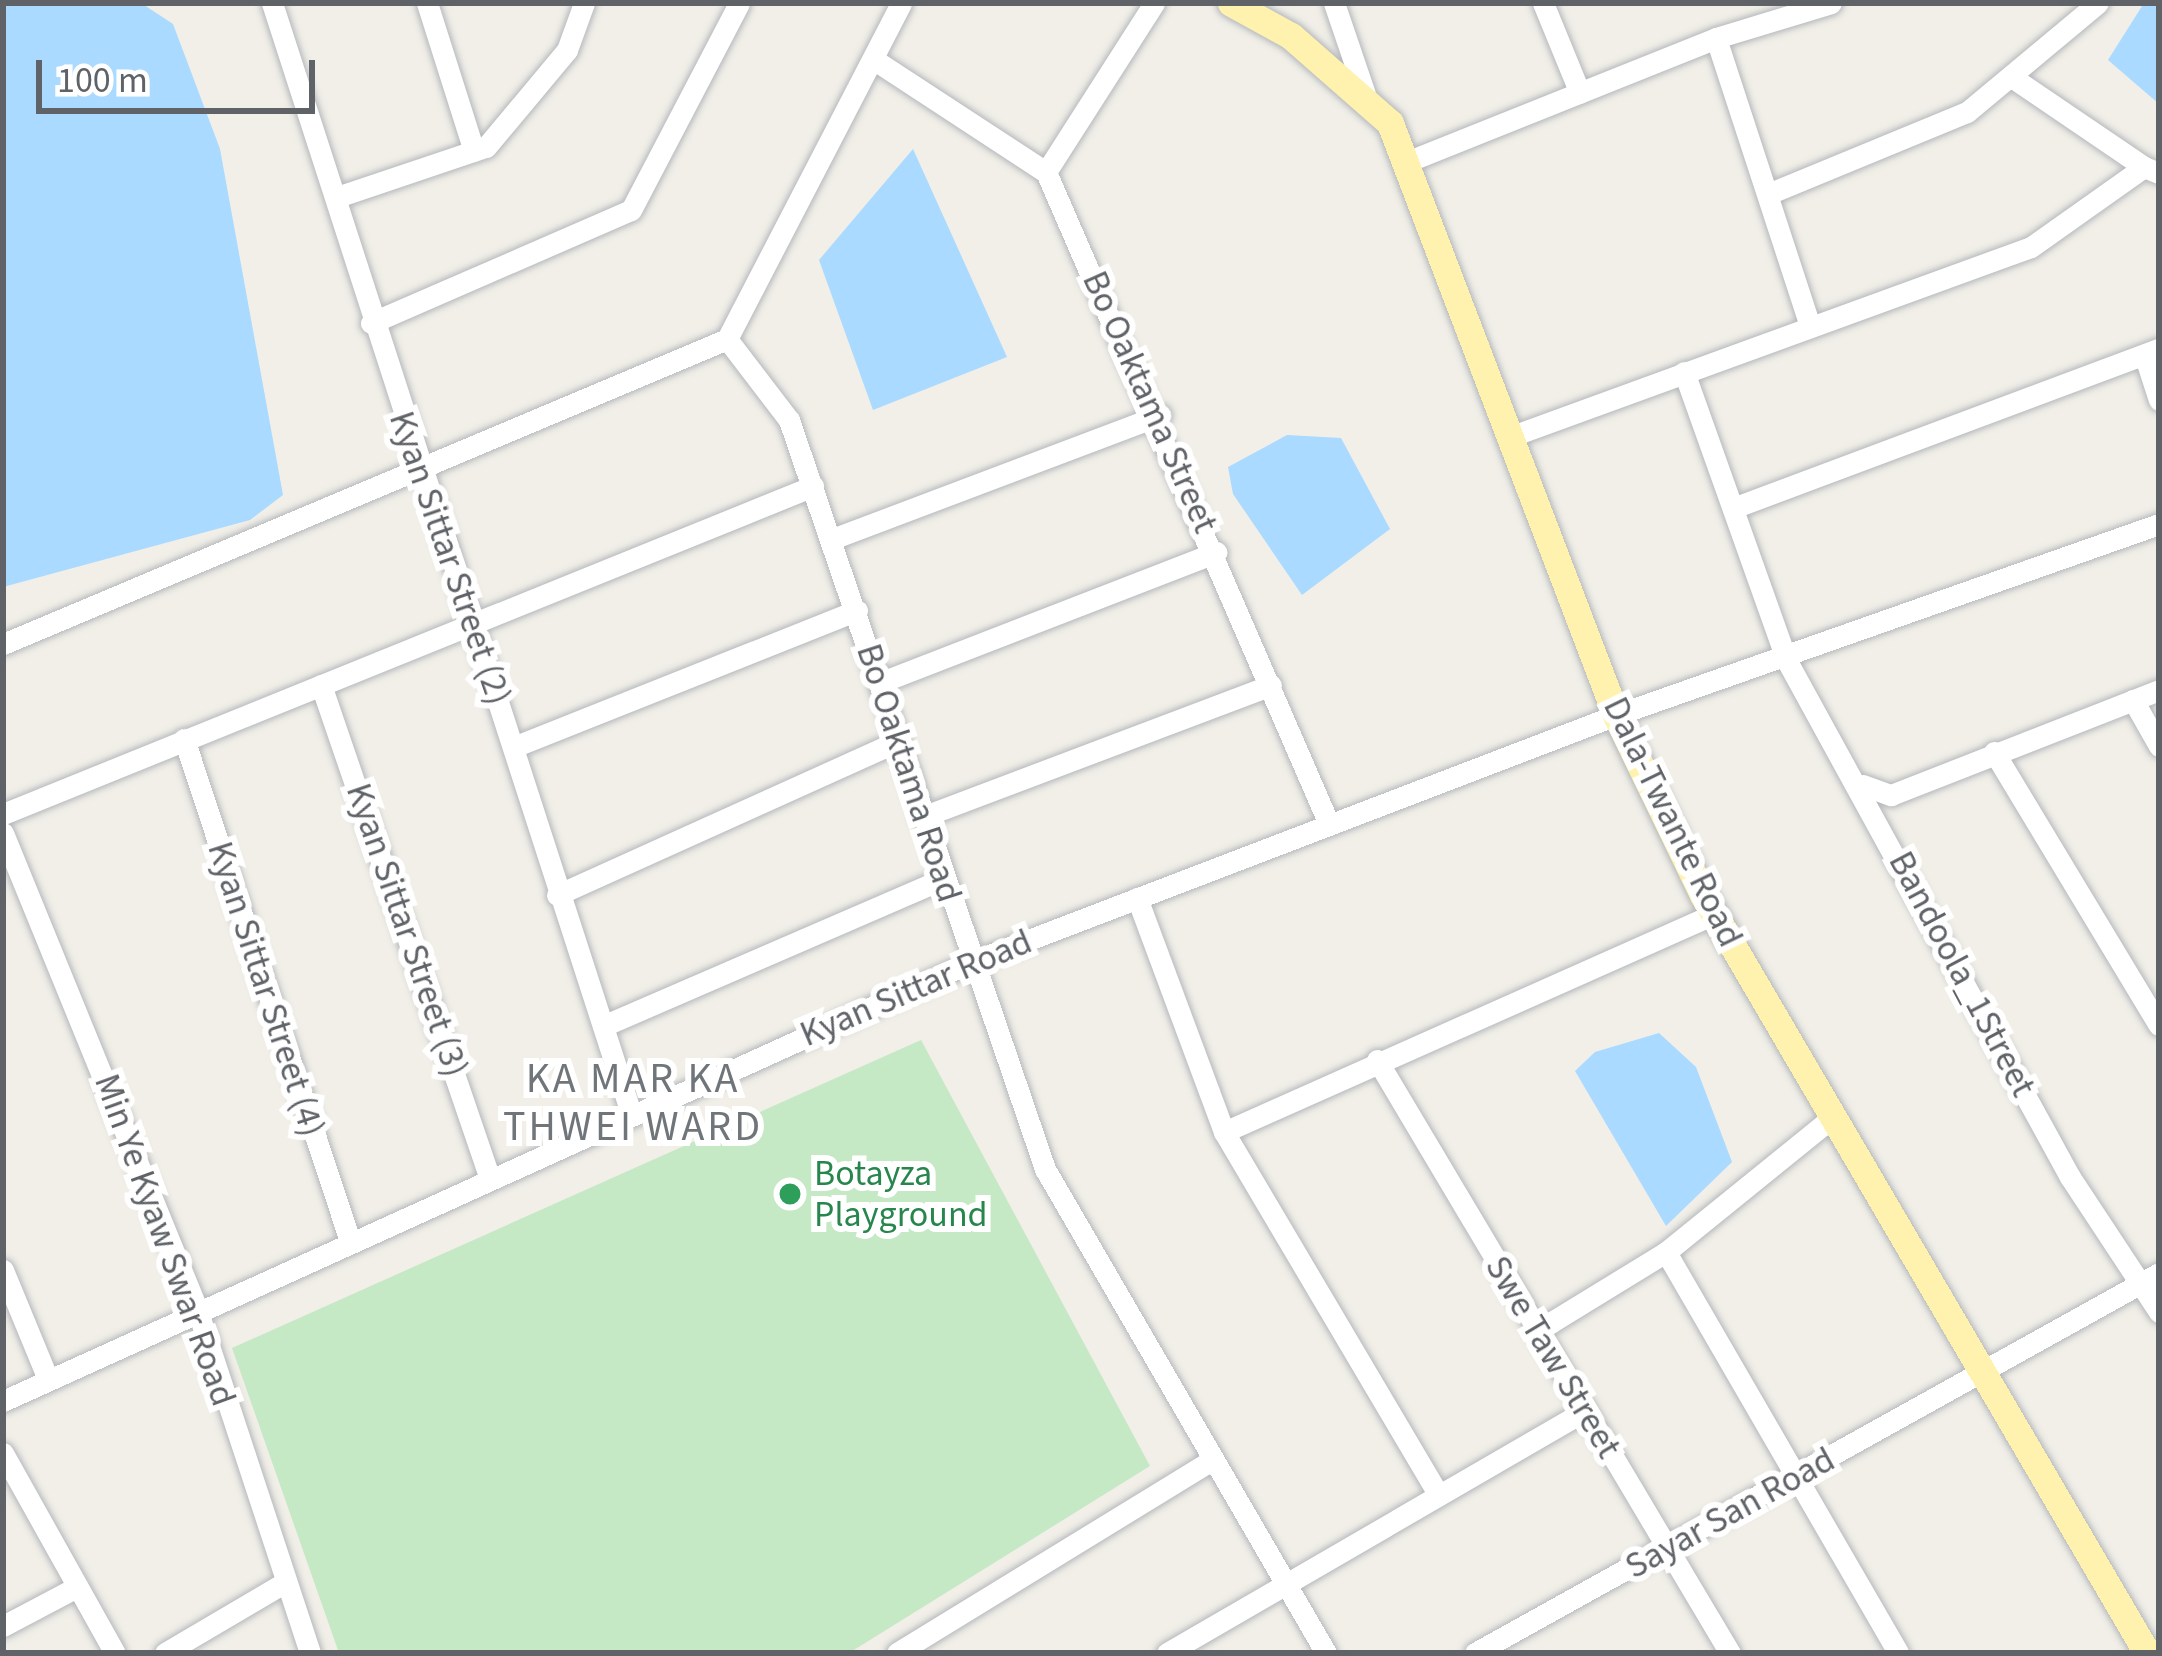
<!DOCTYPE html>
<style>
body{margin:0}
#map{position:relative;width:2162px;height:1656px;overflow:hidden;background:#f1efe8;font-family:"Source Sans 3",sans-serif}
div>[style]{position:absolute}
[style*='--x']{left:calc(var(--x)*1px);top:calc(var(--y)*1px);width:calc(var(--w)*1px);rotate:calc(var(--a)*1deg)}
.green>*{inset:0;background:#c5e8c5}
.water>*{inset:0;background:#aadaff}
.roads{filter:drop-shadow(0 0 3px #b5b8bc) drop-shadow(0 0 3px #b5b8bc)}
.minor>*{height:21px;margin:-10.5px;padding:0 10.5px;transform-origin:10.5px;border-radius:10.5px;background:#fff}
.major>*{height:27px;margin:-13.5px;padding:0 13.5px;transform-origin:13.5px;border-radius:13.5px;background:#fff2af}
.dots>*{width:33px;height:33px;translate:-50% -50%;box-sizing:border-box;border:6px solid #fff;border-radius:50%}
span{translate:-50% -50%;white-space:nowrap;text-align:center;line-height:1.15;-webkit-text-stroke:12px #fff;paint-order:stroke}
.street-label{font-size:36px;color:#5f6368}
.leisure-label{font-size:36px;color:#27864d}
.left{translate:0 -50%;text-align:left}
.quarter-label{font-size:42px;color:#70757a;letter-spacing:3px}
.frame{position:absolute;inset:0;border:6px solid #5f6368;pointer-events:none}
.scale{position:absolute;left:36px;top:60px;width:279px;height:54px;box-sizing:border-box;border:6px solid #5f6368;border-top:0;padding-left:15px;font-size:36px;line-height:42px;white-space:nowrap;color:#5f6368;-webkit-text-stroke:9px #fff;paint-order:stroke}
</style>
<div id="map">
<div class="green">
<i style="clip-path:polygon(921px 1040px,1150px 1466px,849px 1653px,339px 1653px,232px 1348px)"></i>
</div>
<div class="water">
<i style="clip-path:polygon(3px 3px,141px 3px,173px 24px,220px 149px,283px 495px,250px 520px,3px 587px)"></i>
<i style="clip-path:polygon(2144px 3px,2159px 3px,2159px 104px,2108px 60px)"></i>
<i style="clip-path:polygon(913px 149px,1007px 357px,873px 410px,819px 260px)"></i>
<i style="clip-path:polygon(1287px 435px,1341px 438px,1390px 529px,1302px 595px,1233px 494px,1228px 467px)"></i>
<i style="clip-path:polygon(1659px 1033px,1696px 1067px,1732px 1162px,1666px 1226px,1575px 1071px,1595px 1052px)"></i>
</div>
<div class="roads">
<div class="minor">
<i style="--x:272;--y:3;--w:1167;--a:72.08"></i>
<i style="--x:427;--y:3;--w:155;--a:72.4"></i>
<i style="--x:1334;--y:3;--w:96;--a:71.2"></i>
<i style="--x:1543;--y:3;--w:97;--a:67.7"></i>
<i style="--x:873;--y:59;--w:207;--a:33.2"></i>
<i style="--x:1046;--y:172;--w:711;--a:66.54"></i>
<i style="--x:2016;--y:80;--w:155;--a:34.2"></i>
<i style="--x:1409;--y:161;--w:331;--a:-21.8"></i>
<i style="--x:1046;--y:172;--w:201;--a:-57.4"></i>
<i style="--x:1768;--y:194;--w:215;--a:-22.4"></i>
<i style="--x:1967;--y:112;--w:170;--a:-39.8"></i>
<i style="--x:337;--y:197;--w:157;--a:-18.6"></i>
<i style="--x:486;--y:147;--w:126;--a:-50.1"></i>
<i style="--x:567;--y:50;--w:50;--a:-70.1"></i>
<i style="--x:371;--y:323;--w:283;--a:-23.5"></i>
<i style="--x:631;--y:210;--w:233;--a:-62.4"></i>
<i style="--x:1810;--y:326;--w:303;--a:-108.1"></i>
<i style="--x:1716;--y:38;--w:120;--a:-16.9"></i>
<i style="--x:727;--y:339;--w:102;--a:52.6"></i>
<i style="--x:789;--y:420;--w:792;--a:71.13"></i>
<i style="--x:1045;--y:1169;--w:560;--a:59.86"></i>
<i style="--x:2145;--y:357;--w:45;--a:72"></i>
<i style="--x:1684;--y:372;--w:307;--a:70.4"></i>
<i style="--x:1787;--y:661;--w:589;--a:61.26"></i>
<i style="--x:2070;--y:1177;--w:162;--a:56.6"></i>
<i style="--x:1512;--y:436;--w:552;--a:-20.01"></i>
<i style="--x:2031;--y:247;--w:138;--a:-35.3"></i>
<i style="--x:2144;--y:167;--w:16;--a:22"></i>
<i style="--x:1733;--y:508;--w:455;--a:-20.5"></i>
<i style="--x:832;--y:539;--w:351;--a:-20.7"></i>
<i style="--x:3;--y:644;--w:786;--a:-22.84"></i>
<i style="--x:727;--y:339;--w:378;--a:-62.6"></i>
<i style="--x:879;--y:683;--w:362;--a:-21.2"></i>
<i style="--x:321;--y:685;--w:519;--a:71.11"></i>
<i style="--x:2133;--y:700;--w:53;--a:60.5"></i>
<i style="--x:184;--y:739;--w:526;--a:71.7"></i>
<i style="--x:516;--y:746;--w:367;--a:-21.7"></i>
<i style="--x:1994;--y:752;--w:319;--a:58.9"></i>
<i style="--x:1863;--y:785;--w:30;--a:20"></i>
<i style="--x:1891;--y:795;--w:288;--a:-21.4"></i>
<i style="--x:3;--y:814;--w:874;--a:-22.04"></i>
<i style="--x:922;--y:817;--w:373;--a:-20.7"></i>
<i style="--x:3;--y:833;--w:511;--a:67.8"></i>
<i style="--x:196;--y:1306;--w:365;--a:71.8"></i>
<i style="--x:557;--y:895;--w:374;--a:-24.3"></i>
<i style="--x:1137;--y:898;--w:250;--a:69.6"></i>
<i style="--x:1224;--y:1132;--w:422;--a:59.4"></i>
<i style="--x:603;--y:1026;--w:369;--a:-23.4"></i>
<i style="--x:1377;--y:1060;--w:690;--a:59.24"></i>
<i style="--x:1224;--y:1132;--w:536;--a:-23.98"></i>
<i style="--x:1666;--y:1252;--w:463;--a:59.9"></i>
<i style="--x:3;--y:1270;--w:116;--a:67.6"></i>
<i style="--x:1537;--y:1331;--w:151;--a:-31.5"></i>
<i style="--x:1666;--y:1252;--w:215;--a:-39"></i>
<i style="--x:3;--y:1401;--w:1063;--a:-24.39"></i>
<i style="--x:971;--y:962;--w:691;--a:-20.95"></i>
<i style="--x:1616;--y:715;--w:576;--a:-19.38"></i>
<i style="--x:3;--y:1453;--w:229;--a:60.8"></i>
<i style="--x:3;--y:1626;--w:84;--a:-27.8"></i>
<i style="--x:165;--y:1653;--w:136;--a:-30.5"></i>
<i style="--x:897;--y:1653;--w:371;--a:-31.5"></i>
<i style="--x:1167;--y:1653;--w:482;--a:-30.1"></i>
<i style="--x:1475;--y:1653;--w:782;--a:-29.05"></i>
</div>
<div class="major">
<i style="--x:1231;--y:3;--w:68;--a:28.8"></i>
<i style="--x:1291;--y:36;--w:132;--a:41.3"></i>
<i style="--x:1390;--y:123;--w:634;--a:69.11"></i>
<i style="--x:1616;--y:715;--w:200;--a:64.2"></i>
<i style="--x:1703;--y:895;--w:878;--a:59.64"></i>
</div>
</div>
<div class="dots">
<i style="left:790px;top:1194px;background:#2e9e5b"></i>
</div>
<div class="street-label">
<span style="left:1150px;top:402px;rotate:66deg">Bo Oaktama Street</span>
<span style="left:450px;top:558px;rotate:71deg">Kyan Sittar Street (2)</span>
<span style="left:909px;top:773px;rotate:72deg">Bo Oaktama Road</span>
<span style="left:1673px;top:822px;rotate:64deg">Dala-Twante Road</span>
<span style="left:407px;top:930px;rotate:71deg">Kyan Sittar Street (3)</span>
<span style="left:1962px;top:974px;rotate:62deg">Bandoola_1Street</span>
<span style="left:916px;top:988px;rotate:-23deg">Kyan Sittar Road</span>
<span style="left:266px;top:989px;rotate:72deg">Kyan Sittar Street (4)</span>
<span style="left:165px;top:1240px;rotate:70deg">Min Ye Kyaw Swar Road</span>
<span style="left:1553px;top:1357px;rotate:59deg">Swe Taw Street</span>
<span style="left:1730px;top:1513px;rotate:-29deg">Sayar San Road</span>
</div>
<div class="leisure-label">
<span class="left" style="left:814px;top:1194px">Botayza<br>Playground</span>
</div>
<div class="quarter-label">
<span style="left:633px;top:1103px">KA MAR KA<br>THWEI WARD</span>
</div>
<div class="frame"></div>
<div class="scale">100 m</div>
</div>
